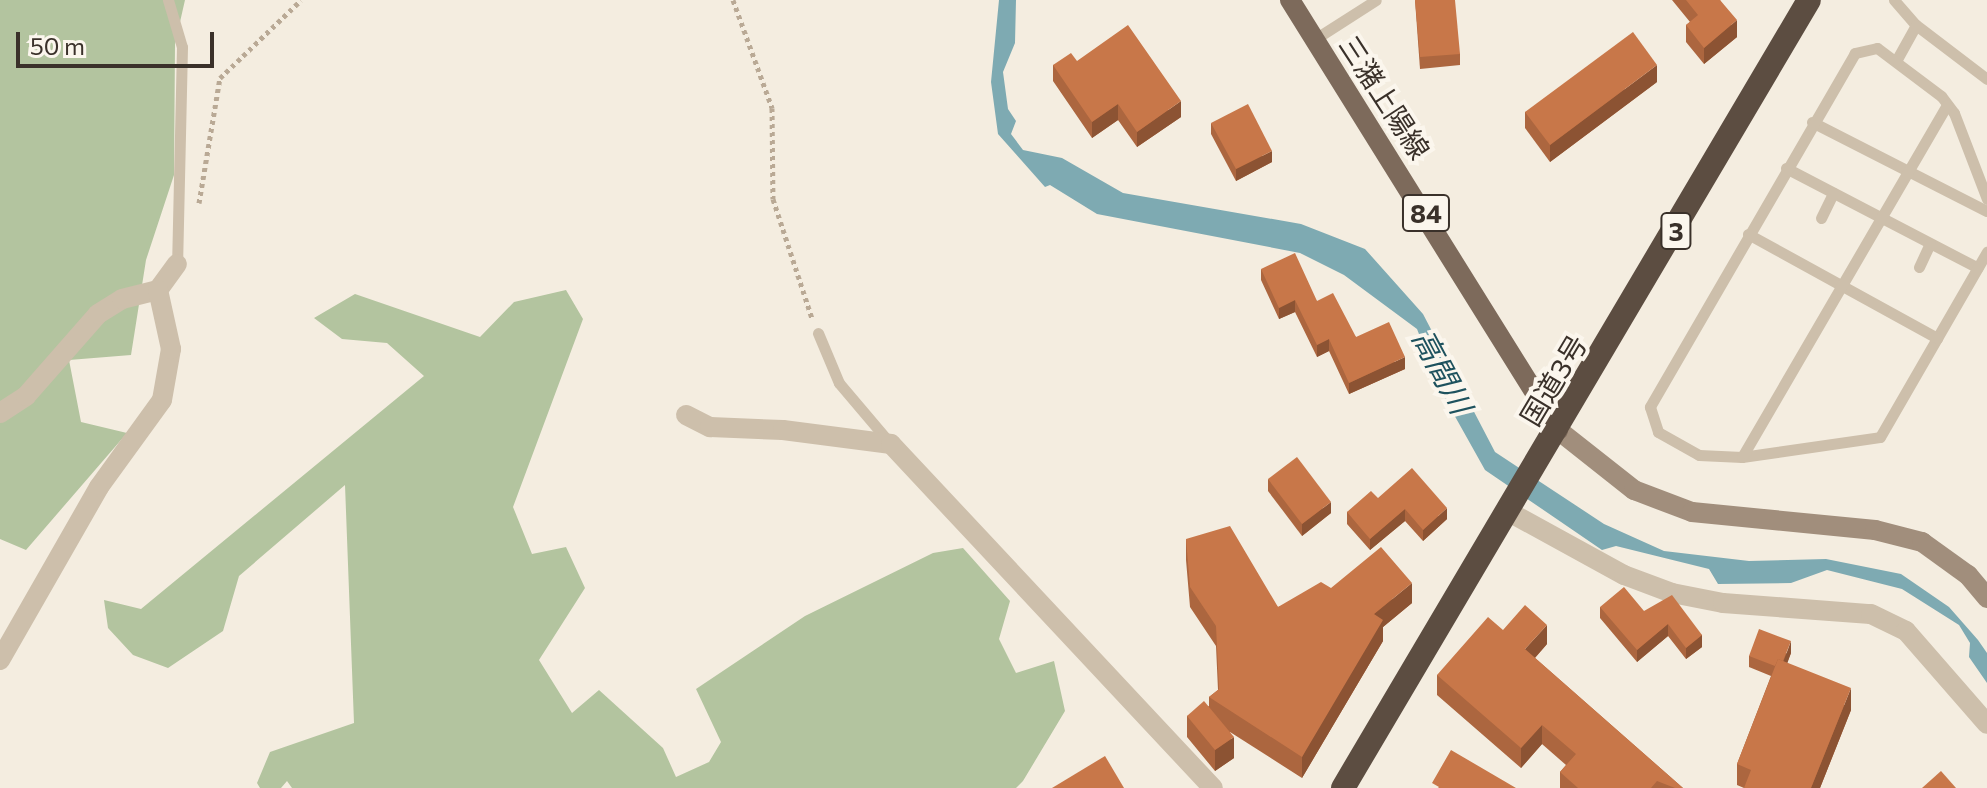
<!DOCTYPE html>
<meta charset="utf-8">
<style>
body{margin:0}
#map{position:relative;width:1987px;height:788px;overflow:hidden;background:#f4ede0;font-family:Commissioner,"Noto Sans JP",sans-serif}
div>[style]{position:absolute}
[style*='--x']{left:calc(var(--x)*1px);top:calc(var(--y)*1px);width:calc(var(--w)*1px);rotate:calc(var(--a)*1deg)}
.green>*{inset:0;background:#b3c49f}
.water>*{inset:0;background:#7eaab2}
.path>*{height:5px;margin-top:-2.5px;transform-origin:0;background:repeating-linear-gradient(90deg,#b9a995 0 4px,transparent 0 8px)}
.lane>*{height:11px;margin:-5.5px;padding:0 5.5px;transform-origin:5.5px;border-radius:5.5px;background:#cdbfab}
.street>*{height:20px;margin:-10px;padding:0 10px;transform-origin:10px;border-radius:10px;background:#cdbfab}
.secondary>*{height:20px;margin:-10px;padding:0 10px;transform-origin:10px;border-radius:10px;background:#a18e7c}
.primary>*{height:20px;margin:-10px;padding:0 10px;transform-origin:10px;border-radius:10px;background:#7d6a5b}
.highway>*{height:24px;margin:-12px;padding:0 12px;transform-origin:12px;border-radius:12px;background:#5c4d41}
.wall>*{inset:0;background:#ac663f}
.shaded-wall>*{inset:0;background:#8c5333}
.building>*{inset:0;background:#c87749}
span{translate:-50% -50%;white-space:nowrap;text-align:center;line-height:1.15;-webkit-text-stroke:8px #fbf6ed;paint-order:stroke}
.shield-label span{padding:2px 6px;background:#fbf6ed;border:2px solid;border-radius:6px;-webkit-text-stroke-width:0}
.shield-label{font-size:26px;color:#3a312a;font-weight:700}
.street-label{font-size:28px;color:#3a312a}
.water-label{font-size:30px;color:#1e525e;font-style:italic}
.scale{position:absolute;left:16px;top:32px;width:198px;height:36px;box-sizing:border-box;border:4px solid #3a312a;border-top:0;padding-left:10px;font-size:24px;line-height:28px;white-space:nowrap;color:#3a312a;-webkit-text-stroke:6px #fbf6ed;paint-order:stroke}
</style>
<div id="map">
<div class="green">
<i style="clip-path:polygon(0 0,185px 0,175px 44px,174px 175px,146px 260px,131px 355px,69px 360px,81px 422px,127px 433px,26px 550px,0 539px)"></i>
<i style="clip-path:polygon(566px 290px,583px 319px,513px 507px,532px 554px,566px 547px,585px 588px,539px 660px,572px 713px,599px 690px,663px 748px,676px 777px,709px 762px,721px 742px,696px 689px,805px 616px,933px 553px,963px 548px,1010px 601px,999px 639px,1016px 673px,1054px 661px,1065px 711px,1023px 781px,1016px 788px,292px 788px,287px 781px,281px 788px,260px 788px,257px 783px,270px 752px,354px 723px,345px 485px,239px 576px,223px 631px,168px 668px,133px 655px,108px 628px,104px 600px,141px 609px,424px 376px,387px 343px,342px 339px,314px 318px,355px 294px,480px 337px,514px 302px)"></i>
</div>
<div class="water">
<i style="clip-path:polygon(999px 0,1016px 0,1015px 43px,1003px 72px,1008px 109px,1016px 121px,1011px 134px,1023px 150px,1062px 158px,1123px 193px,1301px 224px,1365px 249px,1423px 314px,1495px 452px,1604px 524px,1664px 551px,1749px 561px,1826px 559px,1901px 574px,1949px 607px,1978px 640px,1987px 653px,1987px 683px,1969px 657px,1970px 643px,1959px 625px,1902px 589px,1827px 570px,1791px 583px,1718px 584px,1709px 569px,1616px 546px,1602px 550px,1485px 470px,1443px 395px,1417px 329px,1344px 275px,1300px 253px,1097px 214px,1050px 185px,1045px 187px,998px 134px,991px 82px)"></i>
</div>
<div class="path">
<i style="--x:733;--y:0;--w:115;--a:70.1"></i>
<i style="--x:772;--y:108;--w:91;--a:89.4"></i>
<i style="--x:773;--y:199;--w:125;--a:71.9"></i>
<i style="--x:199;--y:203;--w:127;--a:-80.5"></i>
<i style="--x:220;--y:78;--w:112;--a:-43.9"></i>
</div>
<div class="lane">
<i style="--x:168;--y:0;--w:49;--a:73.4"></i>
<i style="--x:182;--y:47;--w:217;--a:91.3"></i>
<i style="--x:1894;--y:0;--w:33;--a:49"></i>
<i style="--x:1916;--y:25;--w:89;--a:37.3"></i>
<i style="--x:1315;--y:39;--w:72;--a:-32.6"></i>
<i style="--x:1896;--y:61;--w:41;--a:-60.9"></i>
<i style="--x:1812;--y:122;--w:196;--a:27"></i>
<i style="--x:1786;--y:168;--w:216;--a:27.5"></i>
<i style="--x:1987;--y:199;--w:92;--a:-111"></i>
<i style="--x:1954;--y:113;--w:21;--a:-127"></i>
<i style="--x:1941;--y:96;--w:80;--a:-143.1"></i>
<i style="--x:1877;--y:48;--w:23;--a:167"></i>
<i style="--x:1855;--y:53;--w:409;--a:120.1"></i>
<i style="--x:1650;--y:407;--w:26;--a:72"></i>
<i style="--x:1658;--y:432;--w:47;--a:29.3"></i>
<i style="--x:1699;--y:455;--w:43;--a:2.7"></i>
<i style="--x:1742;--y:457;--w:139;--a:-8.2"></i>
<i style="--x:1880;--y:437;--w:214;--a:-60"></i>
<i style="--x:1821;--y:218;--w:28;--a:-64"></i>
<i style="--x:1748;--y:234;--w:216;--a:28.8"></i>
<i style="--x:1919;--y:267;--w:26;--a:-65"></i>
<i style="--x:818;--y:333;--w:54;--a:67.2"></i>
<i style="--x:839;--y:383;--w:77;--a:49.7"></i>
<i style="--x:1742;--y:457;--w:407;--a:-59.8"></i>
</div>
<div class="street">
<i style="--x:0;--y:413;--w:31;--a:-33"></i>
<i style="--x:26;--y:396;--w:109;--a:-48.7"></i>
<i style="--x:98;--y:314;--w:28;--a:-32"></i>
<i style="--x:122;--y:299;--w:37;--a:-14"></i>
<i style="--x:158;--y:290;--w:32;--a:-54"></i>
<i style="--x:686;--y:415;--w:27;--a:27"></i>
<i style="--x:710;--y:427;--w:73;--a:2.4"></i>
<i style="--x:783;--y:430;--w:109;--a:7.4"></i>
<i style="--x:891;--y:444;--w:471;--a:46.9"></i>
<i style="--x:1509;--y:512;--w:131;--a:28.7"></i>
<i style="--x:1624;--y:575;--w:51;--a:20.6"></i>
<i style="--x:1672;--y:593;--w:52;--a:11.1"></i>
<i style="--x:1723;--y:603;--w:148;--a:4.3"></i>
<i style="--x:1871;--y:614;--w:39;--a:26"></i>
<i style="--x:1906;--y:631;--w:123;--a:48.9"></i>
<i style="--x:0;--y:660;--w:199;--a:-60.2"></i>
<i style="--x:99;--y:487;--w:107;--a:-54.1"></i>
<i style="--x:162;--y:400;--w:52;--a:-80"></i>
<i style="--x:171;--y:349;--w:60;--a:-102.4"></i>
</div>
<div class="secondary">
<i style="--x:1558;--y:430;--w:97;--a:38.3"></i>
<i style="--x:1634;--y:490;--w:62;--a:20.8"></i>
<i style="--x:1692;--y:512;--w:184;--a:5.6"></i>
<i style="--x:1875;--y:530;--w:49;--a:14.3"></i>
<i style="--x:1922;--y:542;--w:57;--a:35.7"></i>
<i style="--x:1968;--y:575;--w:30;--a:50"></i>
</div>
<div class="primary">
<i style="--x:1290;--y:0;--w:507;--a:58.07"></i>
</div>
<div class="highway">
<i style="--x:1343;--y:788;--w:915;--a:-59.4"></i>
</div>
<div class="wall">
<i style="clip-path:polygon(1415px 0,1460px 54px,1460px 65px,1420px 69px)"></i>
<i style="clip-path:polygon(1672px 0,1720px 0,1737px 37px,1704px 64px,1686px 42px,1686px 25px,1690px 22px)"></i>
<i style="clip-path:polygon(1077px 61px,1181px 117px,1137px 147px,1118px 120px,1092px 138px,1053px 81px,1053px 65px)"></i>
<i style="clip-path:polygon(1657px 82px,1550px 162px,1525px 128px,1525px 112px)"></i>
<i style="clip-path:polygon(1211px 123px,1272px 162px,1236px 181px,1211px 134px)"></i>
<i style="clip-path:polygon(1261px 269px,1317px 301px,1356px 337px,1405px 369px,1349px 394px,1329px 351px,1317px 357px,1295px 312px,1279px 319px,1261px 280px)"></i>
<i style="clip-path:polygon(1268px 479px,1331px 513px,1302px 536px,1268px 491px)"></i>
<i style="clip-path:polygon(1378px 498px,1447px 519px,1423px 541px,1405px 521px,1370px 550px,1347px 524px,1347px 512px)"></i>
<i style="clip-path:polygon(1186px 539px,1278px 607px,1331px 588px,1412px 603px,1383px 627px,1383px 641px,1302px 778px,1230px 732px,1234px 758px,1215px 771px,1187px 737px,1187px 716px,1209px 706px,1209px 697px,1218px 690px,1216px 646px,1190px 607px,1186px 560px)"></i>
<i style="clip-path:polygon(1600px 607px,1644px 611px,1702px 635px,1702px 647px,1686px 659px,1668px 636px,1637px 662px,1600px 618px)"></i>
<i style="clip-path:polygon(1547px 644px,1535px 658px,1683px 788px,1560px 788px,1560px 772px,1566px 765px,1542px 744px,1521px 768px,1437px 695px,1437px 675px)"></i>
<i style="clip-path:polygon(1791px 653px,1787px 663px,1851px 710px,1820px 788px,1744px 788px,1737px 785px,1737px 764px,1771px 676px,1749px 667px,1749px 656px)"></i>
</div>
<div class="shaded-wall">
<i style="clip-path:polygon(1737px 20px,1737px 37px,1704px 64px,1704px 48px)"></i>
<i style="clip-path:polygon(1657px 65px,1657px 82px,1550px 162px,1550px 145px)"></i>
<i style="clip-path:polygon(1181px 101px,1181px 117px,1137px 147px,1137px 132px)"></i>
<i style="clip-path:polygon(1118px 104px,1118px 120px,1092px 138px,1092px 122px)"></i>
<i style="clip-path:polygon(1272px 151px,1272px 162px,1236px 181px,1236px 169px)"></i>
<i style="clip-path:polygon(1295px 300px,1295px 312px,1279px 319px,1279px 308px)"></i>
<i style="clip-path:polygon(1329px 339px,1329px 351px,1317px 357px,1317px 345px)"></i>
<i style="clip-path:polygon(1405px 357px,1405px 369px,1349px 394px,1349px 383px)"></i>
<i style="clip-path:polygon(1331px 502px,1331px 513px,1302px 536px,1302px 524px)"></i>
<i style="clip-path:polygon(1447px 508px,1447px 519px,1423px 541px,1423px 530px)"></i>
<i style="clip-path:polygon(1405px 509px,1405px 521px,1370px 550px,1370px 539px)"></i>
<i style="clip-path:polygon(1412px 583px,1412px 603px,1383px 627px,1383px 641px,1302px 778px,1302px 757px,1374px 614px)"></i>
<i style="clip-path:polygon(1668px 624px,1668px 636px,1637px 662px,1637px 650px)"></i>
<i style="clip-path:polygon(1547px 625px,1547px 644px,1525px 669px,1525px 649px)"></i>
<i style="clip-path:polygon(1702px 635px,1702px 647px,1686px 659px,1686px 648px)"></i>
<i style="clip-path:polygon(1791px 641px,1791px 653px,1781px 680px,1781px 668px)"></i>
<i style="clip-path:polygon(1851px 688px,1851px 710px,1820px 788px,1811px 788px)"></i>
<i style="clip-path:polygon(1542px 725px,1542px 744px,1521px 768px,1521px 748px)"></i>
<i style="clip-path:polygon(1234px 737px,1234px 758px,1215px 771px,1215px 750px)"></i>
</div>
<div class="building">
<i style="clip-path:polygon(1415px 0,1455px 0,1460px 54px,1420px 57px)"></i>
<i style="clip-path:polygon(1686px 0,1720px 0,1737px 20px,1704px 48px,1686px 25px,1698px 15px)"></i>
<i style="clip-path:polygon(1128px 25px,1181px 101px,1137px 132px,1118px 104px,1092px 122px,1053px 65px,1071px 53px,1077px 61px)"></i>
<i style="clip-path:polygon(1633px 32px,1657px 65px,1550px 145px,1525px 112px)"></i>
<i style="clip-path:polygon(1248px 104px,1272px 151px,1236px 169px,1211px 123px)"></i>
<i style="clip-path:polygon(1295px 253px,1317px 301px,1333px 293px,1356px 337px,1389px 322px,1405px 357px,1349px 383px,1329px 339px,1317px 345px,1295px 300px,1279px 308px,1261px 269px)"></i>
<i style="clip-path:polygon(1297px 457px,1331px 502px,1302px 524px,1268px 479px)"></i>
<i style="clip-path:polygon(1412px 468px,1447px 508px,1423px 530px,1405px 509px,1370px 539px,1347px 512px,1371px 491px,1378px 498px)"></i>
<i style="clip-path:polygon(1230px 526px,1278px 607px,1321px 582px,1331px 588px,1381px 547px,1412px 583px,1374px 614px,1383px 620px,1302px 757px,1209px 697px,1219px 689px,1216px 626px,1190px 587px,1186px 539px)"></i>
<i style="clip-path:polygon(1624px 587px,1644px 611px,1672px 595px,1702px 635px,1686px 648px,1668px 624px,1637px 650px,1600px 607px)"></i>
<i style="clip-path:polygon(1525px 605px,1547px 625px,1525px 649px,1683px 788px,1675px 788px,1657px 781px,1651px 788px,1578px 788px,1560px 772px,1576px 754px,1542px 725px,1521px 748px,1437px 675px,1488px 617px,1503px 630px)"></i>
<i style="clip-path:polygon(1759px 629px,1791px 641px,1783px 661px,1778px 659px,1775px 666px,1749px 656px)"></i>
<i style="clip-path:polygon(1778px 659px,1851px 688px,1811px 788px,1744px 788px,1751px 770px,1737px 764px)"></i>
<i style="clip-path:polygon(1204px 701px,1234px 737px,1215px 750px,1187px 716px)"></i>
<i style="clip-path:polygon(1451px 750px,1516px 788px,1438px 788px,1439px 787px,1432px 783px)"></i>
<i style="clip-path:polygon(1105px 756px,1124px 788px,1052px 788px)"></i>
<i style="clip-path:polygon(1941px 771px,1956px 788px,1922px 788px)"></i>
</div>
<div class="shield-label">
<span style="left:1426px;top:213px">84</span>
<span style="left:1676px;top:231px">3</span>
</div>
<div class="street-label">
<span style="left:1385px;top:97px;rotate:57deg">三潴上陽線</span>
<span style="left:1553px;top:380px;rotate:-59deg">国道3号</span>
</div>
<div class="water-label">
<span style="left:1443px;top:371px;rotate:62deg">高間川</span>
</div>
<div class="scale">50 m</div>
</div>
